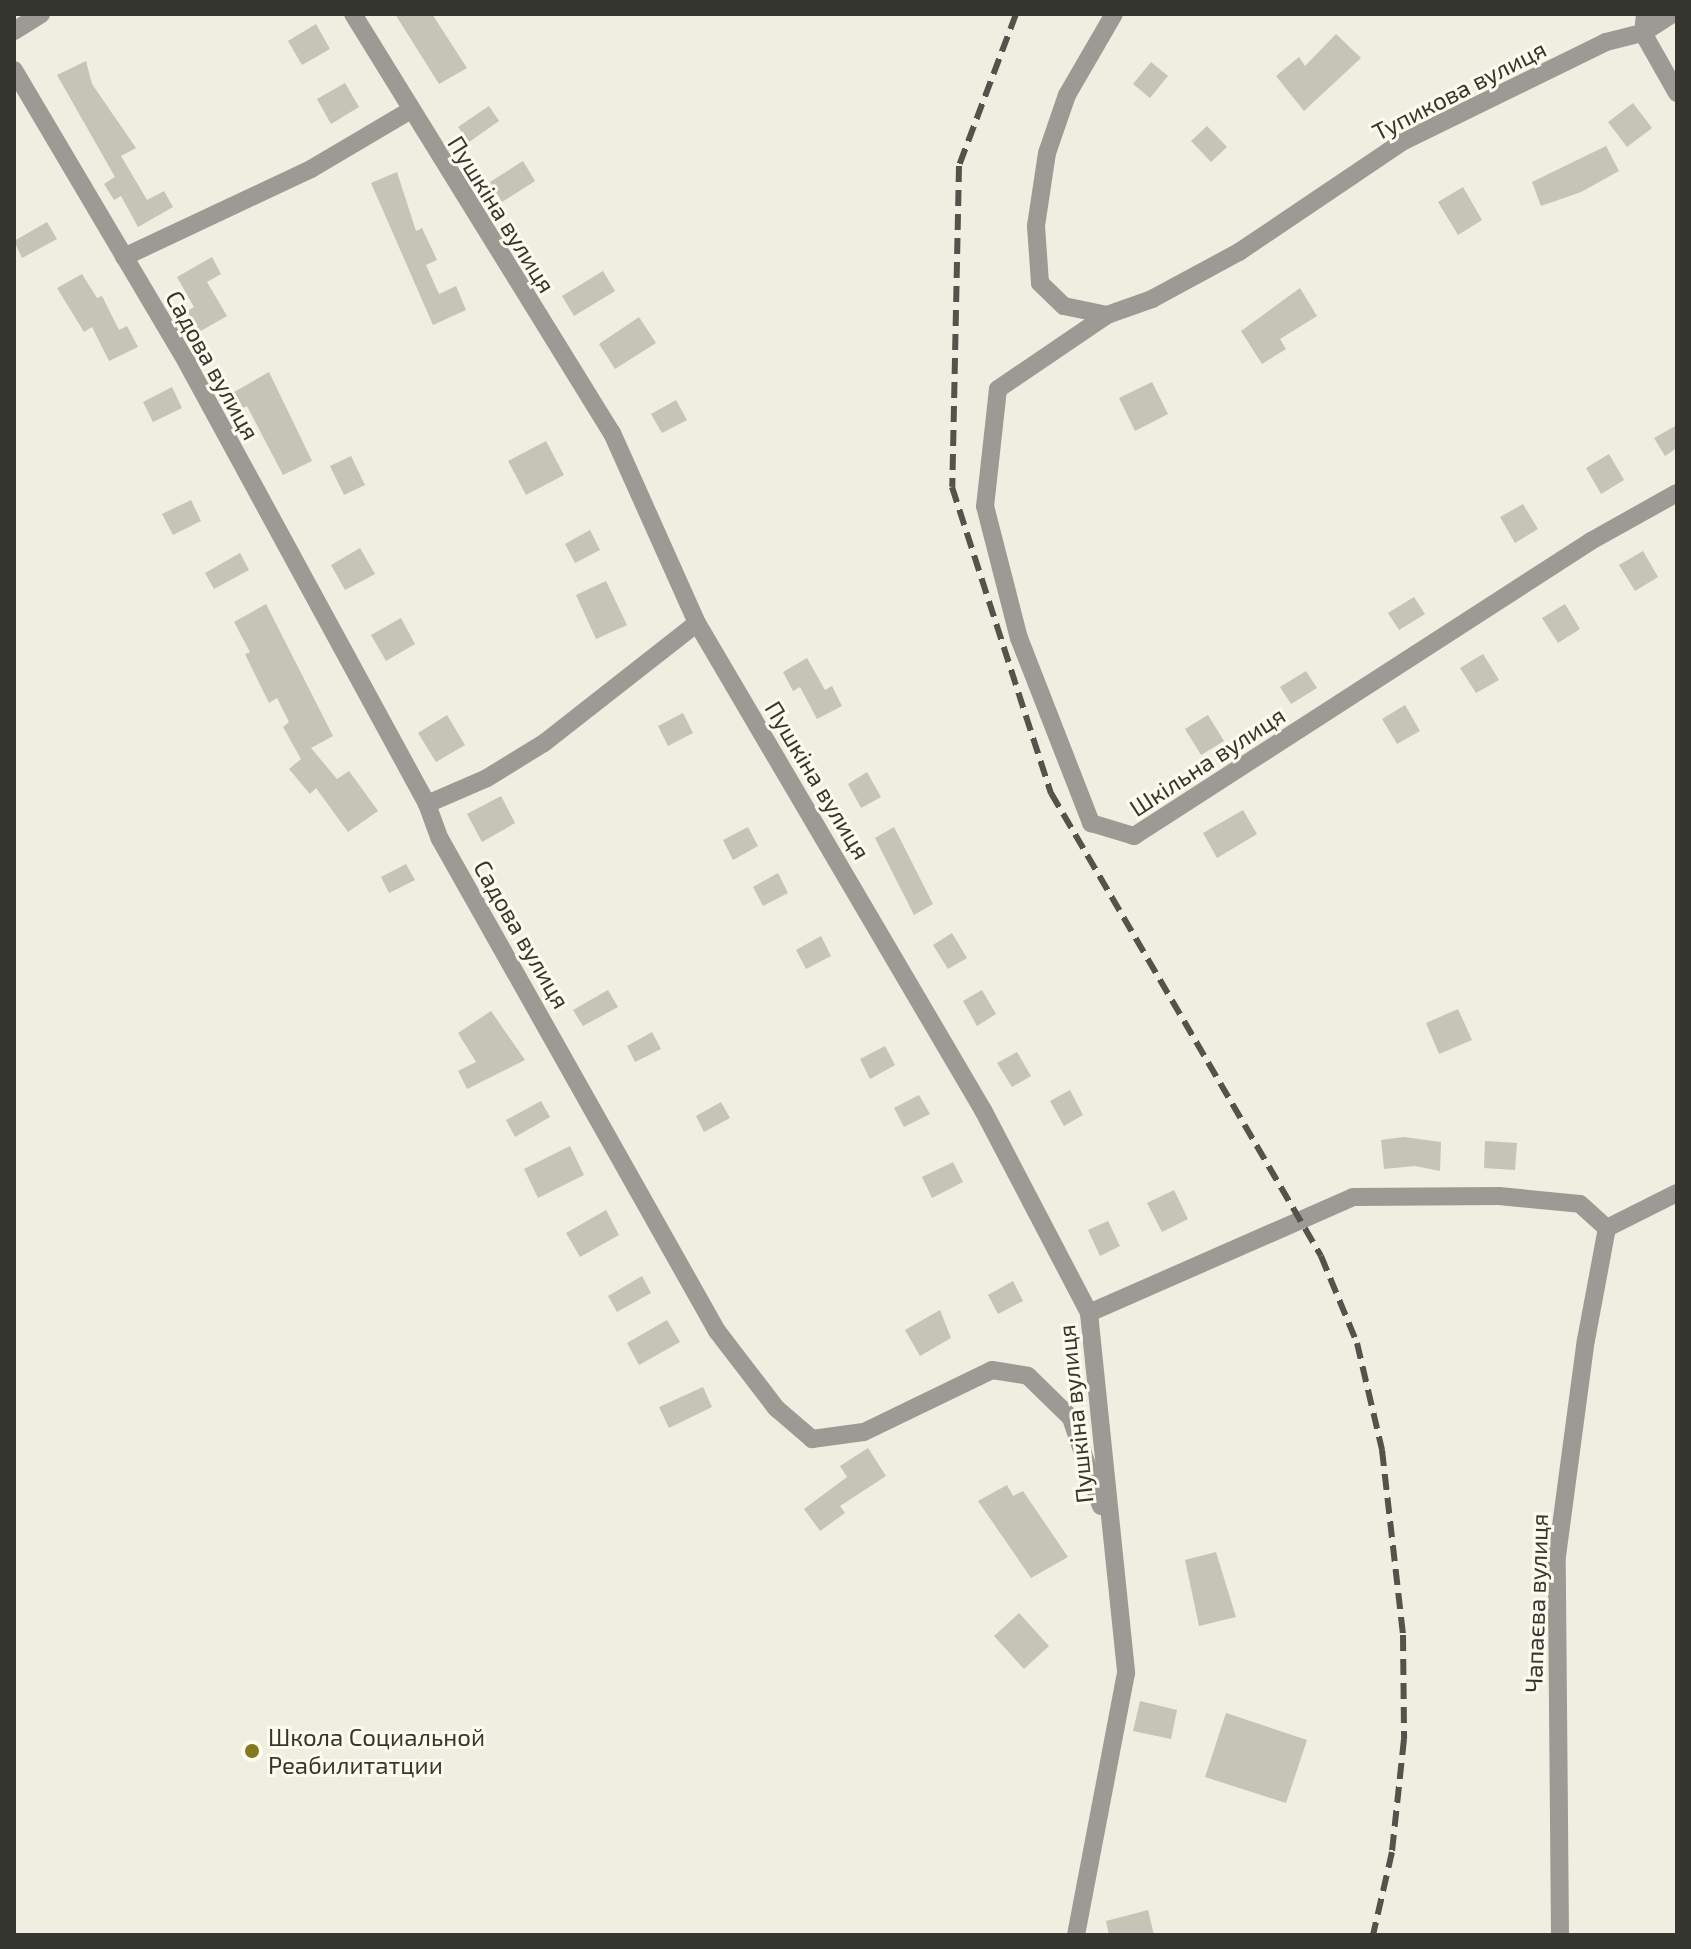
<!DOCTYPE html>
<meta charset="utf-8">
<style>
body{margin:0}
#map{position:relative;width:1691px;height:1949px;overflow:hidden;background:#efeee0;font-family:"Exo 2",sans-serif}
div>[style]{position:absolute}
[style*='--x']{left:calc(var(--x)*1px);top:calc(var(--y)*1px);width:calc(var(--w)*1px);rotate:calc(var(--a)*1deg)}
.building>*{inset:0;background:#c6c4b7}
.minor>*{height:18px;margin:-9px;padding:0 9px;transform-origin:9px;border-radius:9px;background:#9b9a94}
.rail>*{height:6px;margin-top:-3px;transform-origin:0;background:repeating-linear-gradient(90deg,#53534c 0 16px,transparent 0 24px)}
.dots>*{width:22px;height:22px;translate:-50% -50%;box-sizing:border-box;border:4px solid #fdfbed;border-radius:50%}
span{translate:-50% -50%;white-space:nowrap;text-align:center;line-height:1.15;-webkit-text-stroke:6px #fdfbed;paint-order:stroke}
.street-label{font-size:24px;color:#363631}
.poi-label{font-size:24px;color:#363631}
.left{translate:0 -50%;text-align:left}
.frame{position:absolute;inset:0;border:16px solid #363631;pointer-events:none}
</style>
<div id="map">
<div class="building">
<i style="clip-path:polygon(395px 14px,432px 14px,467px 68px,439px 84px)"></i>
<i style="clip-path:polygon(316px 24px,330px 49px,302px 65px,288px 41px)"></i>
<i style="clip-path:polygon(1336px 34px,1361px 58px,1304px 111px,1276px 76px,1299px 57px,1305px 66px)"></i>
<i style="clip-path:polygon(86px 61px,92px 84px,136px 148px,121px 156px,147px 200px,164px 191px,173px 207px,138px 227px,121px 196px,114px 200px,104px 184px,115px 177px,57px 75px)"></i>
<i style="clip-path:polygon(1151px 62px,1168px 76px,1150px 98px,1133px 84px)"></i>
<i style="clip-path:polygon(345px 83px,359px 107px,331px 124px,317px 99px)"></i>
<i style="clip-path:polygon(1633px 103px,1652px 128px,1627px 147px,1608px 122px)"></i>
<i style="clip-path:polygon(489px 106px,499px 121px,469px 142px,458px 127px)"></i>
<i style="clip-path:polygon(1207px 126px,1227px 147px,1211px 162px,1191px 141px)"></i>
<i style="clip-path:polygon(1606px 146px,1619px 171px,1581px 192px,1541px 206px,1532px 182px)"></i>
<i style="clip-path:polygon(523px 161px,535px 181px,502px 202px,490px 182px)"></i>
<i style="clip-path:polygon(397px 172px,416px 231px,422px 228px,437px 260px,426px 265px,439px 294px,456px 286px,466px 310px,433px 325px,371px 183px)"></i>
<i style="clip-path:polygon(1463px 187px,1482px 220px,1458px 235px,1438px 202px)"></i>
<i style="clip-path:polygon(47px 222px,57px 239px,22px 258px,14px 241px)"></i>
<i style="clip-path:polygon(212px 257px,221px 274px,207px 282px,227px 316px,199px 332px,187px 311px,194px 307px,177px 277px)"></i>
<i style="clip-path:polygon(603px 271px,615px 291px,574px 316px,562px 296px)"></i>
<i style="clip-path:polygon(82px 274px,97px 298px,102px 296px,119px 330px,127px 326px,138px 347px,109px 361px,92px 327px,84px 332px,57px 288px)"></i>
<i style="clip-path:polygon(1300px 288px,1317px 316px,1280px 339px,1286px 349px,1262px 364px,1241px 331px)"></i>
<i style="clip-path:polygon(639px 317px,656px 343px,615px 369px,599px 344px)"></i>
<i style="clip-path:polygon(269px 372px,312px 461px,283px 475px,247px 406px,243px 408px,234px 392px)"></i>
<i style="clip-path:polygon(1152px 382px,1168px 414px,1135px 431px,1119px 398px)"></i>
<i style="clip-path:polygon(172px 387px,182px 408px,153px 422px,143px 402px)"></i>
<i style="clip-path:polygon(676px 400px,687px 420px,662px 433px,651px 414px)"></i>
<i style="clip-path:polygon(1677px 425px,1677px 448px,1665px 456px,1654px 438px)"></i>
<i style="clip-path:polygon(546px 441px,564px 475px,526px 495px,508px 461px)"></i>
<i style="clip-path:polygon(1609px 454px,1624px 480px,1601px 494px,1586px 468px)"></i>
<i style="clip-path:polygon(351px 456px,365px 485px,344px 495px,330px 466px)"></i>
<i style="clip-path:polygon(191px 500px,201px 521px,173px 535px,162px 514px)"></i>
<i style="clip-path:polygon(1523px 504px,1538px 529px,1515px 543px,1500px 517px)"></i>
<i style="clip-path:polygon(590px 530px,600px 550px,575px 563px,565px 544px)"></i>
<i style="clip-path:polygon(360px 548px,375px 574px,345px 590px,331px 565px)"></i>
<i style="clip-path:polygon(1643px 551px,1658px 577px,1635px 591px,1619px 565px)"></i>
<i style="clip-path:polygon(240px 553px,249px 570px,214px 589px,205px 573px)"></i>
<i style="clip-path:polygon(606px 581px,627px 625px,596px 639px,576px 595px)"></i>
<i style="clip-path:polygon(1414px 597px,1425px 614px,1399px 630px,1388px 613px)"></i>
<i style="clip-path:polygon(266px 604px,333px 736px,311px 748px,337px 779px,349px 771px,378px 811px,348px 832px,316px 788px,310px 794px,289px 769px,301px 759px,283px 727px,289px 722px,277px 698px,269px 703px,245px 654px,250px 652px,234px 622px)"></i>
<i style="clip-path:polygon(1565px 604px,1580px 629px,1558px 643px,1542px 618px)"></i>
<i style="clip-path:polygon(401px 618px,415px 644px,386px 661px,371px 635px)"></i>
<i style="clip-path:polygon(1483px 654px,1499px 680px,1476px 693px,1460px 668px)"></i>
<i style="clip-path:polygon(807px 658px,825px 690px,832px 686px,842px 706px,817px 719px,800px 687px,793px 691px,783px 672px)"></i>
<i style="clip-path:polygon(1306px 671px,1317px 688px,1291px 704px,1280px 687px)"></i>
<i style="clip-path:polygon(1405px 705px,1420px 731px,1397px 744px,1382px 719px)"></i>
<i style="clip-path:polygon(683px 713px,693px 733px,668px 746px,658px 726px)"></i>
<i style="clip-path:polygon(447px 715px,465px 745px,436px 762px,418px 733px)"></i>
<i style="clip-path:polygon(1208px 715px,1224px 741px,1201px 755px,1185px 729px)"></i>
<i style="clip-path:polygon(867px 772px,881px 797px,861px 808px,848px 784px)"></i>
<i style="clip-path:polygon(501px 796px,515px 823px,482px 842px,467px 814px)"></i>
<i style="clip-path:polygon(1243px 810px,1257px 834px,1217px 858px,1203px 833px)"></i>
<i style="clip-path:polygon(748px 827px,758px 846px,733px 860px,723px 840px)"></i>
<i style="clip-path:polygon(894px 827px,933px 904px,914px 915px,875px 838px)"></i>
<i style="clip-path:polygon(406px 864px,415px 880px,389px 893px,381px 877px)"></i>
<i style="clip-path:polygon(778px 873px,788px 893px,763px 906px,753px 887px)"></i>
<i style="clip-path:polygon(952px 933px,967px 958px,948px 969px,933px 945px)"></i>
<i style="clip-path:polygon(821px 936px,831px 956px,806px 969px,796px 950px)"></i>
<i style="clip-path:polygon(608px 990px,618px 1007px,583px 1026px,573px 1010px)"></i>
<i style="clip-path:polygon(982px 990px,996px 1014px,977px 1026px,963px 1001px)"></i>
<i style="clip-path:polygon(1458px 1009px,1472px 1040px,1439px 1054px,1426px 1023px)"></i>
<i style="clip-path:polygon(491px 1011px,525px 1060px,467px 1089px,458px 1071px,476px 1062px,458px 1033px)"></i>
<i style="clip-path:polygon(652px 1032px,661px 1049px,635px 1062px,627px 1046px)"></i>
<i style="clip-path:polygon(885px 1046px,895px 1065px,870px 1079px,860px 1059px)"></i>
<i style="clip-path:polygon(1017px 1052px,1031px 1076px,1012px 1087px,997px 1063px)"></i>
<i style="clip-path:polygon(1070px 1090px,1083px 1115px,1064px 1126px,1050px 1101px)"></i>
<i style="clip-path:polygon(919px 1095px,930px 1114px,904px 1127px,894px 1108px)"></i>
<i style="clip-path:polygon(541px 1101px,550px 1117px,515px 1137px,506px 1120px)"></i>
<i style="clip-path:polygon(721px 1102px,730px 1118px,704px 1132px,696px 1116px)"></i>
<i style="clip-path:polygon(1404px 1137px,1441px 1142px,1440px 1171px,1415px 1166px,1384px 1169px,1381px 1140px)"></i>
<i style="clip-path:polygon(1485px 1141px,1517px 1143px,1515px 1170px,1484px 1168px)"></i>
<i style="clip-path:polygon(570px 1146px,584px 1175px,538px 1198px,524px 1169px)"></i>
<i style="clip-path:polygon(953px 1162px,963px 1182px,932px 1198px,922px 1177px)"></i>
<i style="clip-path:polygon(1174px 1190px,1188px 1219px,1162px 1232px,1147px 1203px)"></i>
<i style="clip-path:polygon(606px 1210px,619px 1235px,580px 1257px,566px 1233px)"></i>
<i style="clip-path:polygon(1108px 1221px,1120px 1246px,1100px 1256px,1088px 1230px)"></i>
<i style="clip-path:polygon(642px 1276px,651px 1293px,617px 1312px,608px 1296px)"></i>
<i style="clip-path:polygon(1013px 1281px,1023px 1301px,998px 1314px,988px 1295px)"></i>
<i style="clip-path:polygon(940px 1310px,951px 1338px,920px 1356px,905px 1330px)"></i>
<i style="clip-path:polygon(667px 1320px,680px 1342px,639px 1365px,627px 1343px)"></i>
<i style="clip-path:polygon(703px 1387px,712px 1407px,669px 1428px,659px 1407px)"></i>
<i style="clip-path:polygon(868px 1448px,886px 1476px,840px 1506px,845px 1513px,820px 1531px,804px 1509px,847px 1477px,840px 1466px)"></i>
<i style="clip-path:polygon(1007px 1485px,1013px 1496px,1023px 1491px,1068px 1557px,1031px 1578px,978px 1501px)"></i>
<i style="clip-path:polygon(1216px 1552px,1236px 1617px,1199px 1626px,1185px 1560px)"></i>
<i style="clip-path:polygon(1019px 1613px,1049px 1646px,1024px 1669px,994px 1636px)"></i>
<i style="clip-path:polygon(1140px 1701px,1177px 1710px,1171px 1739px,1133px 1731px)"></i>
<i style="clip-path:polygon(1226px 1713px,1307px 1740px,1286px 1803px,1205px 1777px)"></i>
<i style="clip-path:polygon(1148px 1910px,1154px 1935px,1109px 1935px,1106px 1921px)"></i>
</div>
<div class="minor">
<i style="--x:353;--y:14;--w:493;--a:58.3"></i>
<i style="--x:612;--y:433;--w:208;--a:65.9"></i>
<i style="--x:697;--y:623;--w:565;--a:59.58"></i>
<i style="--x:983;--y:1110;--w:229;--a:62.4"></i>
<i style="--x:1089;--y:1313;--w:362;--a:84.1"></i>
<i style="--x:1126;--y:1673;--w:267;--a:100.8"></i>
<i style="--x:1114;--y:14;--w:94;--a:120.1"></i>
<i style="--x:1067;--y:95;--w:61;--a:109"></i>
<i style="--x:1047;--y:153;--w:74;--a:98.6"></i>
<i style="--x:1036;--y:226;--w:57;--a:86"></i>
<i style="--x:1040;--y:283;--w:33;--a:44"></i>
<i style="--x:1064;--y:306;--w:44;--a:11.8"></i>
<i style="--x:1107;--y:315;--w:48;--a:-19.6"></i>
<i style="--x:1152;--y:299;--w:99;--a:-28.4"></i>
<i style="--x:1239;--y:252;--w:197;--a:-34"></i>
<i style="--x:1402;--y:142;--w:227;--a:-26.1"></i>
<i style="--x:1606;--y:42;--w:38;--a:-14"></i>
<i style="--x:1643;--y:33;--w:35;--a:-33"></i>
<i style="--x:1645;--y:14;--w:19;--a:96"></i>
<i style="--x:1643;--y:33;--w:69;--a:60.5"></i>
<i style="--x:14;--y:31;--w:32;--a:-32"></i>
<i style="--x:14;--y:70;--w:340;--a:59.4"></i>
<i style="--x:187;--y:363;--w:502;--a:61.44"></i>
<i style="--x:427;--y:804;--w:37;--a:70"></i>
<i style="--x:440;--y:839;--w:565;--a:60.62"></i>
<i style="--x:717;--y:1331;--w:97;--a:52.5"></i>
<i style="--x:776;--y:1408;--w:48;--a:40.7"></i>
<i style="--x:812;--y:1439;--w:52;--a:-7.7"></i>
<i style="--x:864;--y:1432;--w:142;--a:-25.8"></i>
<i style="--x:992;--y:1370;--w:36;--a:9"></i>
<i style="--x:1028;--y:1376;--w:60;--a:44.3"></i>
<i style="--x:1071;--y:1418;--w:93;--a:71.2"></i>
<i style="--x:124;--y:257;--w:207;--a:-25.2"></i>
<i style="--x:311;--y:169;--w:114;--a:-30.6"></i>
<i style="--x:1107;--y:315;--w:132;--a:145.8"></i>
<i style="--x:998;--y:389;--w:118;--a:96.3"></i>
<i style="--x:985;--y:506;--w:136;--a:75.6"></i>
<i style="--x:1019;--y:638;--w:199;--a:68.7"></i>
<i style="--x:1091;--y:823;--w:45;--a:16.8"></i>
<i style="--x:1134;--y:836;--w:544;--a:-32.84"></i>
<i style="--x:1591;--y:541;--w:98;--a:-29.2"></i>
<i style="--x:427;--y:804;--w:65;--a:-23.4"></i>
<i style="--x:487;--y:778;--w:67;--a:-31.6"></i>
<i style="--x:544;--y:743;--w:194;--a:-38.1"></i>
<i style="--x:1089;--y:1313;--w:288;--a:-23.7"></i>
<i style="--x:1353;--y:1197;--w:146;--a:-0.4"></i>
<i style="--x:1499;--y:1196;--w:81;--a:5.6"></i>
<i style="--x:1580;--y:1204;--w:36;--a:42"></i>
<i style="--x:1560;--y:1935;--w:379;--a:-90.5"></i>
<i style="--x:1557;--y:1556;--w:218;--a:-82.4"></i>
<i style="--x:1586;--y:1340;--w:114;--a:-79.4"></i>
<i style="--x:1607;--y:1228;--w:78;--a:-26.6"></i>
</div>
<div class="rail">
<i style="--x:1016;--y:14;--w:162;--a:110.6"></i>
<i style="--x:959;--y:166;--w:321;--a:91.2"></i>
<i style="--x:952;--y:487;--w:322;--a:72.1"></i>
<i style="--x:1051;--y:793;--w:536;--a:59.75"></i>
<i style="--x:1321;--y:1256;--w:94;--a:67.5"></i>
<i style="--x:1357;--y:1343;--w:110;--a:76.8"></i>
<i style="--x:1382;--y:1450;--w:186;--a:83.5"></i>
<i style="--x:1403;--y:1635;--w:104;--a:89.4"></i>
<i style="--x:1404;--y:1739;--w:114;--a:96.1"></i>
<i style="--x:1392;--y:1852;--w:85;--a:102.9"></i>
</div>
<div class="dots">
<i style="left:252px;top:1751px;background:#84791e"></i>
</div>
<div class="street-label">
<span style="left:1459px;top:90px;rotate:-27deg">Тупикова вулиця</span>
<span style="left:502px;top:214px;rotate:58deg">Пушкіна вулиця</span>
<span style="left:213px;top:365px;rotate:61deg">Садова вулиця</span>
<span style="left:1207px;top:761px;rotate:-33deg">Шкільна вулиця</span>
<span style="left:818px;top:780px;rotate:59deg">Пушкіна вулиця</span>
<span style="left:522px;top:934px;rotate:60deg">Садова вулиця</span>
<span style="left:1075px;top:1414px;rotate:-96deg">Пушкіна вулиця</span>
<span style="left:1536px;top:1603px;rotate:-88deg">Чапаєва вулиця</span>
</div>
<div class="poi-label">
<span class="left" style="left:268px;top:1751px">Школа Социальной<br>Реабилитатции</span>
</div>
<div class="frame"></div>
</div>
